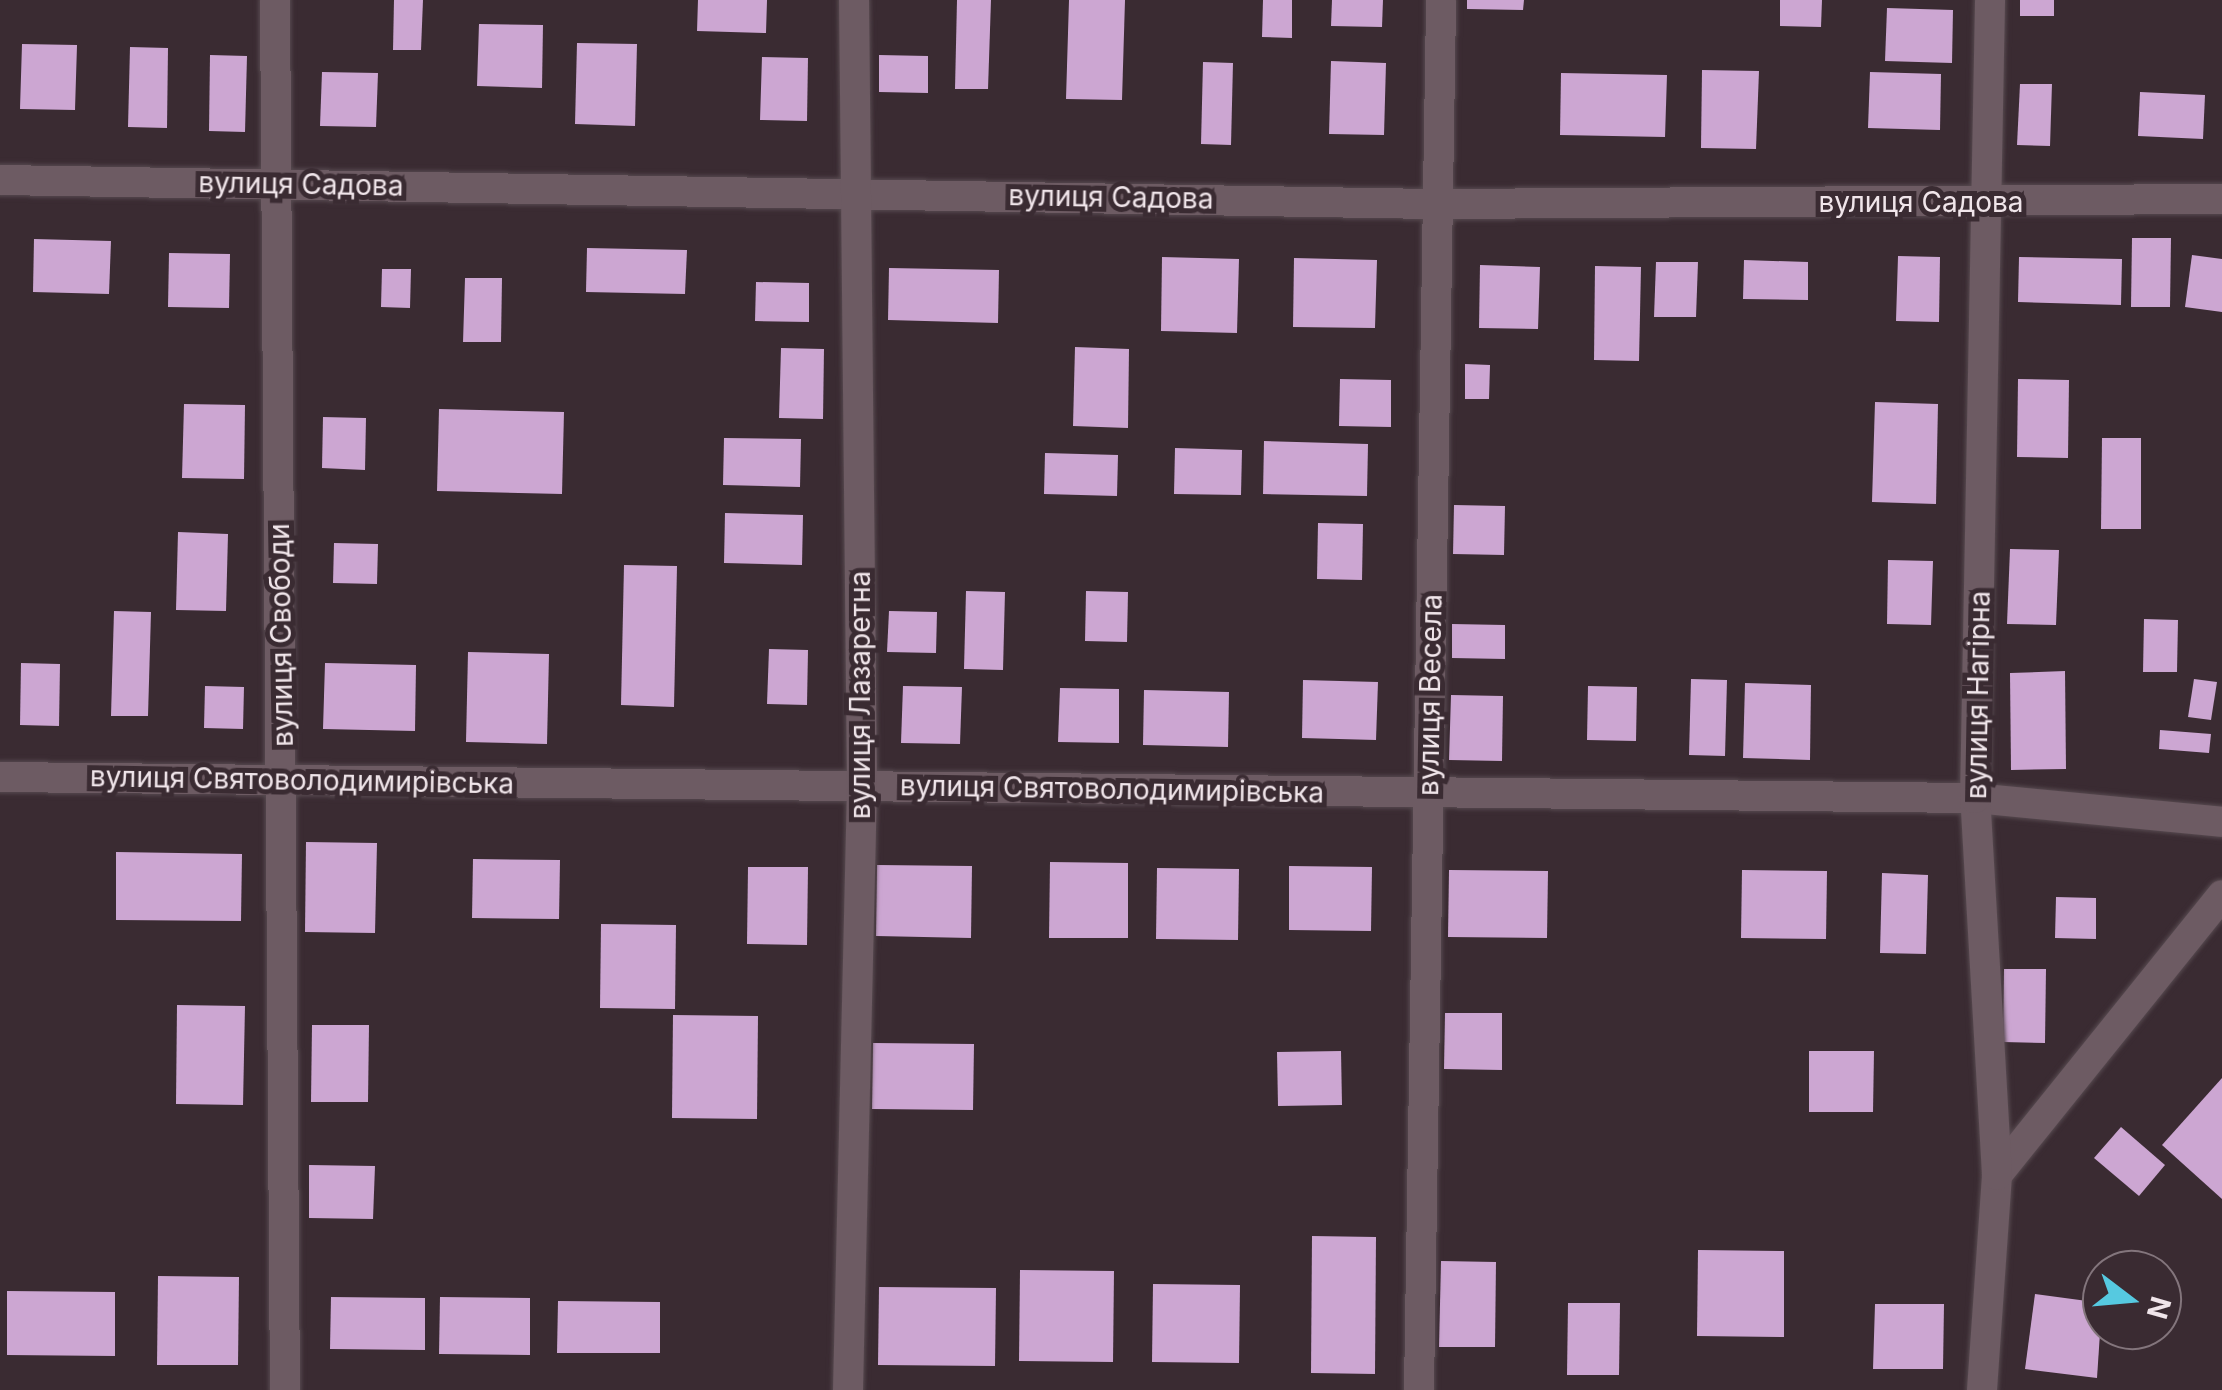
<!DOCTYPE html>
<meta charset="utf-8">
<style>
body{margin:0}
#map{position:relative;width:2222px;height:1390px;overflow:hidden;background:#3a2b32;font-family:Inter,sans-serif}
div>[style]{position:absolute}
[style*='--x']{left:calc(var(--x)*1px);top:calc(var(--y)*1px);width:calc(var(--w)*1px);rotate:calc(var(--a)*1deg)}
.building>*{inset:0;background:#cca6d2}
.roads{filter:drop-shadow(0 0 2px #574a50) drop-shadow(0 0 2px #574a50)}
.minor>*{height:30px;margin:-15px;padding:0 15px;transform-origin:15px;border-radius:15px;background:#6d5b63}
span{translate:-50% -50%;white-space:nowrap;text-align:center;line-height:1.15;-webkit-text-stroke:10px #3a2b32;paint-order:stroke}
.street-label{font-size:28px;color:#f0e5ea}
.north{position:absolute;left:2082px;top:1250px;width:100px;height:100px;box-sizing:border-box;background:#3a2b32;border:2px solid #83757c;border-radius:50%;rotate:106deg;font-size:28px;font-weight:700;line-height:40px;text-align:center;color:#f0e5ea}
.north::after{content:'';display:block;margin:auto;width:35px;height:45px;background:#56c9e0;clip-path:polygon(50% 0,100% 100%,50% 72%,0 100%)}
</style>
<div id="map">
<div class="building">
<i style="clip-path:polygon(394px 0,423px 0,421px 50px,393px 50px)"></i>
<i style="clip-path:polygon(698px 0,767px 0,766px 33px,697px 31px)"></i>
<i style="clip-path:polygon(957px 0,991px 0,988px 89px,955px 89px)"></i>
<i style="clip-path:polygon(1069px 0,1125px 0,1122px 100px,1066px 99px)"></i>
<i style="clip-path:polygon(1263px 0,1292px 0,1292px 38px,1262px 37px)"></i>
<i style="clip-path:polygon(1332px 0,1383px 0,1382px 27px,1331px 26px)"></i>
<i style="clip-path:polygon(1467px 0,1524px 0,1523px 10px,1467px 9px)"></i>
<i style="clip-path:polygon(1780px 0,1822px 0,1821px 27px,1780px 26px)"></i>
<i style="clip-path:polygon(2020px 0,2054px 0,2054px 16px,2020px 16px)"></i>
<i style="clip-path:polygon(1887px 8px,1953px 10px,1952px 63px,1885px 61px)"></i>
<i style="clip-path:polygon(479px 24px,543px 25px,542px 88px,477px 86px)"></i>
<i style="clip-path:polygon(577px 43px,637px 44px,635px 126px,575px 124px)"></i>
<i style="clip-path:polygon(22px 44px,77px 45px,75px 110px,20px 109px)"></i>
<i style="clip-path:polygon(130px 47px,168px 48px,167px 128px,128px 127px)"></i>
<i style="clip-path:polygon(210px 55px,247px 56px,245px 132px,209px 131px)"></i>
<i style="clip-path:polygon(879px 55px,928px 56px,928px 93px,879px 92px)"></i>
<i style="clip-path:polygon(762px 57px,808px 58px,807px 121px,760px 120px)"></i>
<i style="clip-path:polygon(1331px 61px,1386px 63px,1384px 135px,1329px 134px)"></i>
<i style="clip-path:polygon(1203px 62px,1233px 63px,1231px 145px,1201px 144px)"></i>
<i style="clip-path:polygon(1702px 70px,1759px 71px,1756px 149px,1701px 148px)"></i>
<i style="clip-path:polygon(322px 72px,378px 73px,376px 127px,320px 126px)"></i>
<i style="clip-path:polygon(1870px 72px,1941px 74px,1940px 130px,1868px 128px)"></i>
<i style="clip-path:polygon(1561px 73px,1667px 75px,1665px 137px,1560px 135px)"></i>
<i style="clip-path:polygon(2020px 84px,2052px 84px,2050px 146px,2017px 145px)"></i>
<i style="clip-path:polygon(2140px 92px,2205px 95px,2203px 139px,2138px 136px)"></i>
<i style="clip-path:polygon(2132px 238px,2171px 238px,2170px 307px,2131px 307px)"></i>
<i style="clip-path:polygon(34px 239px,111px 241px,109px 294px,33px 292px)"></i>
<i style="clip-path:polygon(587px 248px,687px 250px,685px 294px,586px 292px)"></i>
<i style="clip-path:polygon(169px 253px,230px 254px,229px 308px,168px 307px)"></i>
<i style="clip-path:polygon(2192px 255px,2222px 259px,2222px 312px,2185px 307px)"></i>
<i style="clip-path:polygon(1898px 256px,1940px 257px,1939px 322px,1896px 321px)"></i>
<i style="clip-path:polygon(1162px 257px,1239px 259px,1237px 333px,1161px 331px)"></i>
<i style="clip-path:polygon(2019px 257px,2122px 259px,2121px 305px,2018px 302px)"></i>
<i style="clip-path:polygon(1294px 258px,1377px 260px,1375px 328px,1293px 327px)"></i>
<i style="clip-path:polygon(1744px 260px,1808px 262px,1808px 300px,1743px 299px)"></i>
<i style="clip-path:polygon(1656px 262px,1698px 262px,1696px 317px,1654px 317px)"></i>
<i style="clip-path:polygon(1480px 265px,1540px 267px,1538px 329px,1479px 328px)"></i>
<i style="clip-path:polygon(1595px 266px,1641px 267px,1639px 361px,1594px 360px)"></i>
<i style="clip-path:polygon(889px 268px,999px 270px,998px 323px,888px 320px)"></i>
<i style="clip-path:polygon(382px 269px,411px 269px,410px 308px,381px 307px)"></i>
<i style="clip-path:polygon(465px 278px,502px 278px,501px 342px,463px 342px)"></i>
<i style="clip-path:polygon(756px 282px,809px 283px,809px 322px,755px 321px)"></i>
<i style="clip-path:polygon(1075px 347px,1129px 349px,1128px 428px,1073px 426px)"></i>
<i style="clip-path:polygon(781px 348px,824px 349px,823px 419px,779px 418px)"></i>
<i style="clip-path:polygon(1465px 364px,1490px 365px,1489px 399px,1465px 399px)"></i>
<i style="clip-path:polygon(1340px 379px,1391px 380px,1391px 427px,1339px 426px)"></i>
<i style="clip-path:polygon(2018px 379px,2069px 380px,2068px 458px,2017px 457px)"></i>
<i style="clip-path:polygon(1875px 402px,1938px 404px,1936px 504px,1872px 502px)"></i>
<i style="clip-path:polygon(184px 404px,245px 405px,244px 479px,182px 478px)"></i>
<i style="clip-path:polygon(439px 409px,564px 412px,562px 494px,437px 491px)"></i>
<i style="clip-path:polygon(323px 417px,366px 418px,365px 470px,322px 468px)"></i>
<i style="clip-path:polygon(724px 438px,801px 439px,800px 487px,723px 485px)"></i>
<i style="clip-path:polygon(2102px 438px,2141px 438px,2141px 529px,2101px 529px)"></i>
<i style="clip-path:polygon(1264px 441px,1368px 444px,1367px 496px,1263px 494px)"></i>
<i style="clip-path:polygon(1175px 448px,1242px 450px,1241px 495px,1174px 494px)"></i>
<i style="clip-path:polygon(1045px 453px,1118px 455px,1117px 496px,1044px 494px)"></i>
<i style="clip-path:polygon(1454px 505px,1505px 506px,1504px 555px,1453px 554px)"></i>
<i style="clip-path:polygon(725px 513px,803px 515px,802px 565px,724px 563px)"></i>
<i style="clip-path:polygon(1318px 523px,1363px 524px,1362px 580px,1317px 579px)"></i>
<i style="clip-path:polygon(178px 532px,228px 534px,226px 611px,176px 610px)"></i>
<i style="clip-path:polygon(334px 543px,378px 544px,377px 584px,333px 583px)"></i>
<i style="clip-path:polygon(2010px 549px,2059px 550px,2056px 625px,2007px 624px)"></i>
<i style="clip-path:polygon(1888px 560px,1933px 561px,1931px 625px,1887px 624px)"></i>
<i style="clip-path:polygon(624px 565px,677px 566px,674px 707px,621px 705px)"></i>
<i style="clip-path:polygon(966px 591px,1005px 592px,1003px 670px,964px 669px)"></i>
<i style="clip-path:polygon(1086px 591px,1128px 592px,1127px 642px,1085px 641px)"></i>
<i style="clip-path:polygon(114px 611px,151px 612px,148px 716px,111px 716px)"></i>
<i style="clip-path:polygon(889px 611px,937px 612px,936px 653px,887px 652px)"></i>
<i style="clip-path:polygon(2144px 619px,2178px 620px,2177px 672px,2143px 672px)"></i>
<i style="clip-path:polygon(1452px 624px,1505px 625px,1505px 659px,1452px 658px)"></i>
<i style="clip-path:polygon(769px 649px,808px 650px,807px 705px,767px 704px)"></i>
<i style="clip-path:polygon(468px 652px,549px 654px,547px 744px,466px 742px)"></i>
<i style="clip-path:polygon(21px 663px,60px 664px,59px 726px,20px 725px)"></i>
<i style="clip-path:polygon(325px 663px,416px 665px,415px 731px,323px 729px)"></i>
<i style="clip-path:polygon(2065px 671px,2066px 769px,2011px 770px,2010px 673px)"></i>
<i style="clip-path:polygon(1691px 679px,1727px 680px,1725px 756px,1689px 755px)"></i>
<i style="clip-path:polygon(2194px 679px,2217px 682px,2211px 720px,2188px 717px)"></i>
<i style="clip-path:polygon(1303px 680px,1378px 682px,1376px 740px,1302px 738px)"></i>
<i style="clip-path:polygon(1745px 683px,1811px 685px,1810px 760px,1743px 758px)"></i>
<i style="clip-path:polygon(205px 686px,244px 687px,243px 729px,204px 728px)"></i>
<i style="clip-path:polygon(903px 686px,962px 687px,960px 744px,901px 743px)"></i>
<i style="clip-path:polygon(1588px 686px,1637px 687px,1636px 741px,1587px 740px)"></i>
<i style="clip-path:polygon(1060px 688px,1119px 689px,1119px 743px,1058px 742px)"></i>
<i style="clip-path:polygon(1144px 690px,1229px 692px,1228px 747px,1143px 745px)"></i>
<i style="clip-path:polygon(1451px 695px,1503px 696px,1502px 761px,1449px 760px)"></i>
<i style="clip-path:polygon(2160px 730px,2211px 734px,2209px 753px,2159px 749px)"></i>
<i style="clip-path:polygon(306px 842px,377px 843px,375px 933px,305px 932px)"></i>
<i style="clip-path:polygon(116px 852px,242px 854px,241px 921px,116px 920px)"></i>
<i style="clip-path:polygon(473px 859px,560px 860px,559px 919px,472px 918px)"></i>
<i style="clip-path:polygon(1050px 862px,1128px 863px,1128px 938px,1049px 938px)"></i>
<i style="clip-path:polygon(877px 865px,972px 866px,971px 938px,876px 936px)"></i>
<i style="clip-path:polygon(1289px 866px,1372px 867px,1371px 931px,1289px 930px)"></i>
<i style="clip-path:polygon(748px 867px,808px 867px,807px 945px,747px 944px)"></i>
<i style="clip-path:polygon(1157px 868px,1239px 869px,1238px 940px,1156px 939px)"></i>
<i style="clip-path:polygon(1449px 870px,1548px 871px,1547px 938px,1448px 937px)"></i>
<i style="clip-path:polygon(1742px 870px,1827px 871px,1826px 939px,1741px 938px)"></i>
<i style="clip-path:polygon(1882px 873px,1928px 875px,1926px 954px,1880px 953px)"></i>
<i style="clip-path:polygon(2056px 897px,2096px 898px,2096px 939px,2055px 938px)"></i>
<i style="clip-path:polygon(601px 924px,676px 925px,675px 1009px,600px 1008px)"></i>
<i style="clip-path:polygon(2004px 969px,2046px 969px,2045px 1043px,2003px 1042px)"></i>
<i style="clip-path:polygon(177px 1005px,245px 1006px,243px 1105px,176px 1104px)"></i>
<i style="clip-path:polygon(1445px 1013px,1502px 1013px,1502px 1070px,1444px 1069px)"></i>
<i style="clip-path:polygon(673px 1015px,758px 1016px,757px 1119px,672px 1118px)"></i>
<i style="clip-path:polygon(312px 1025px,369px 1025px,368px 1102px,311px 1102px)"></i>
<i style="clip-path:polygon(873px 1043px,974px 1044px,973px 1110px,872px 1109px)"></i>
<i style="clip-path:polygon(1341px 1051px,1342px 1105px,1278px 1106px,1277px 1052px)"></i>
<i style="clip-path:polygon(1809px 1051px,1874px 1051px,1873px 1112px,1809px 1112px)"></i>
<i style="clip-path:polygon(2222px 1078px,2222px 1199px,2162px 1145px)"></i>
<i style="clip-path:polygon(2121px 1127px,2165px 1165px,2139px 1196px,2094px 1158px)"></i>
<i style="clip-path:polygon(309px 1165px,375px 1166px,373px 1219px,309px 1218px)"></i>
<i style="clip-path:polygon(1312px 1236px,1376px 1237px,1375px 1374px,1311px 1373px)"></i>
<i style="clip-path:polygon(1698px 1250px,1784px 1251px,1784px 1337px,1697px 1336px)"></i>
<i style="clip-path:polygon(1441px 1261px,1496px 1262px,1495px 1347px,1439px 1347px)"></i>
<i style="clip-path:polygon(1020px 1270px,1114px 1271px,1113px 1362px,1019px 1361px)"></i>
<i style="clip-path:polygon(158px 1276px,239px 1277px,238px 1365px,157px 1365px)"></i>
<i style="clip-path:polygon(1153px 1284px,1240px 1285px,1239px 1363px,1152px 1362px)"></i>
<i style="clip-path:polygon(879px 1287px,996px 1288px,995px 1366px,878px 1365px)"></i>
<i style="clip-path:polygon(7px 1291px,115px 1292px,115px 1356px,7px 1355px)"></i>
<i style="clip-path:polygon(2035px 1294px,2102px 1303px,2097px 1378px,2025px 1369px)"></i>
<i style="clip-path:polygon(331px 1297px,425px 1298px,425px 1350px,330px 1349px)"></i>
<i style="clip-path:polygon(440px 1297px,530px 1298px,530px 1355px,439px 1354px)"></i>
<i style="clip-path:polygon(558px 1301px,660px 1302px,660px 1353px,557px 1353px)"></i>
<i style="clip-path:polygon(1568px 1303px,1620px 1303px,1619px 1375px,1567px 1375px)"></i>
<i style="clip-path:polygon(1875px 1304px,1944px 1304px,1943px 1369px,1873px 1369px)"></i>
</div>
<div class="roads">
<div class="minor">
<i style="--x:275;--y:0;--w:1390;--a:89.59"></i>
<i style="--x:0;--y:180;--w:1438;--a:0.96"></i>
<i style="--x:1438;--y:204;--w:784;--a:-0.37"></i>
<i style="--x:0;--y:777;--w:1975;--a:0.61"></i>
<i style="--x:1975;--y:798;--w:248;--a:5.5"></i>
<i style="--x:1997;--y:1175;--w:359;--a:-51.2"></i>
<i style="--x:848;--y:1390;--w:604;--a:-88.67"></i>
<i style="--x:862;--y:786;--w:786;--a:-90.58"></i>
<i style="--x:1419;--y:1390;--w:1390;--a:-89.09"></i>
<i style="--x:1982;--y:1390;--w:216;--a:-86"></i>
<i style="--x:1997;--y:1175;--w:378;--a:-93.3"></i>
<i style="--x:1975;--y:798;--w:798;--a:-88.92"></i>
</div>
</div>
<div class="street-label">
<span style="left:301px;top:184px;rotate:1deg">вулиця Садова</span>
<span style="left:1111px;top:197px;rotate:1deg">вулиця Садова</span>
<span style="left:1921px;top:202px">вулиця Садова</span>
<span style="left:281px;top:635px;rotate:-91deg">вулиця Свободи</span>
<span style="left:860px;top:695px;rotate:-90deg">вулиця Лазаретна</span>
<span style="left:1430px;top:695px;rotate:-89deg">вулиця Весела</span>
<span style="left:1978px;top:695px;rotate:-89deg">вулиця Нагірна</span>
<span style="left:302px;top:780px;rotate:1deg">вулиця Святоволодимирівська</span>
<span style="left:1112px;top:789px;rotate:1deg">вулиця Святоволодимирівська</span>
</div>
<div class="north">N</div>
</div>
